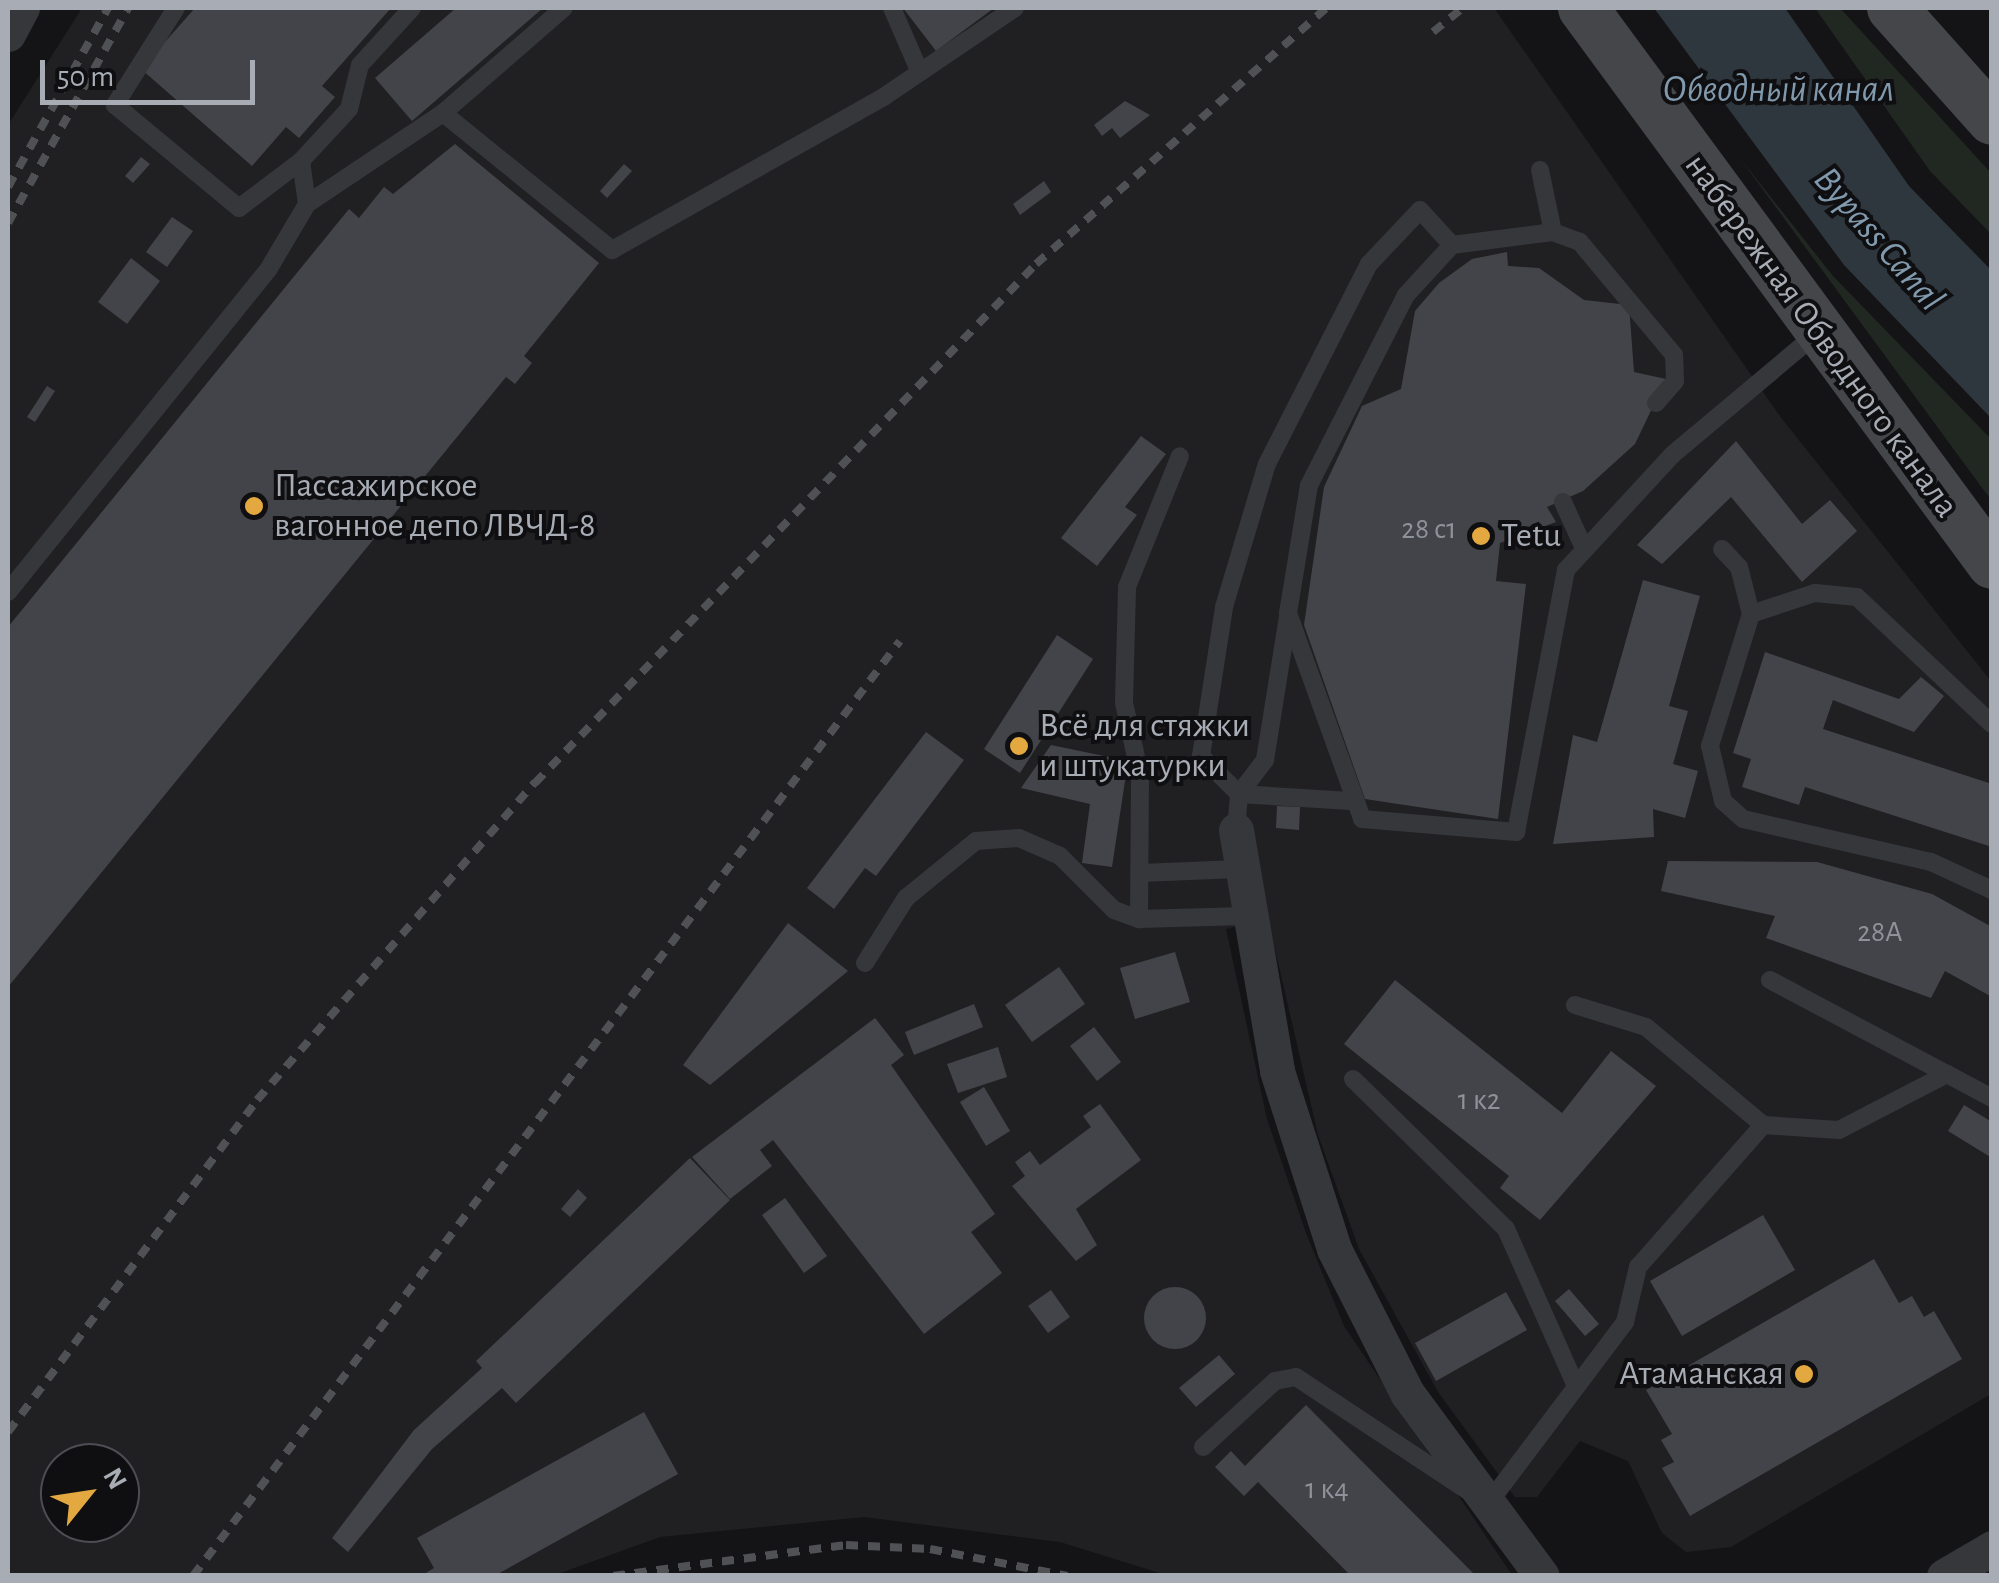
<!DOCTYPE html>
<meta charset="utf-8">
<style>
body{margin:0}
#map{position:relative;width:1999px;height:1583px;overflow:hidden;background:#141416;font-family:"Alegreya Sans",sans-serif}
div>[style]{position:absolute}
[style*='--x']{left:calc(var(--x)*1px);top:calc(var(--y)*1px);width:calc(var(--w)*1px);rotate:calc(var(--a)*1deg)}
.built>*{inset:0;background:#202023}
.green>*{inset:0;background:#212822}
.water>*{inset:0;background:#2f373e}
.building>*{inset:0;background:#434449}
.round{border-radius:50%}
.lane>*{height:18px;margin:-9px;padding:0 9px;transform-origin:9px;border-radius:9px;background:#36373b}
.street>*{height:35px;margin:-17.5px;padding:0 17.5px;transform-origin:17.5px;border-radius:17.5px;background:#36373b}
.secondary>*{height:50px;margin:-25px;padding:0 25px;transform-origin:25px;border-radius:25px;background:#44464a}
.rail>*{height:8px;margin-top:-4px;transform-origin:0;background:repeating-linear-gradient(90deg,#4f5155 0 12px,transparent 0 22px)}
.dots>*{width:28px;height:28px;translate:-50% -50%;box-sizing:border-box;border:5px solid #0f0f11;border-radius:50%}
span{translate:-50% -50%;white-space:nowrap;text-align:center;line-height:1.15;-webkit-text-stroke:8px #0f0f11;paint-order:stroke}
.number-label{font-size:30px;color:#8e929a}
.number-label span{-webkit-text-stroke-width:0}
.street-label{font-size:35px;color:#a7acb5}
.poi-label{font-size:35px;color:#a7acb5}
.left{translate:0 -50%;text-align:left}
.right{translate:-100% -50%;text-align:right}
.water-label{font-size:38px;color:#8199ad;font-style:italic}
.frame{position:absolute;inset:0;border:10px solid #a7acb5;pointer-events:none}
.north{position:absolute;left:40px;top:1443px;width:100px;height:100px;box-sizing:border-box;background:#0f0f11;border:2px solid #4c4e53;border-radius:50%;rotate:60deg;font-size:28px;font-weight:700;line-height:40px;text-align:center;color:#a7acb5}
.north::after{content:'';display:block;margin:auto;width:35px;height:45px;background:#e3a940;clip-path:polygon(50% 0,100% 100%,50% 72%,0 100%)}
.scale{position:absolute;left:40px;top:60px;width:215px;height:45px;box-sizing:border-box;border:5px solid #a7acb5;border-top:0;padding-left:12px;font-size:30px;line-height:35px;white-space:nowrap;color:#a7acb5;-webkit-text-stroke:8px #0f0f11;paint-order:stroke}
</style>
<div id="map">
<div class="built">
<i style="clip-path:polygon(evenodd,82px 8px,1494px 8px,1782px 419px,1991px 681px,1991px 1394px,1731px 1547px,1686px 1552px,1662px 1533px,1628px 1461px,1580px 1441px,1537px 1497px,1515px 1497px,1438px 1392px,1359px 1249px,1318px 1135px,1268px 919px,1226px 929px,1267px 1119px,1306px 1233px,1344px 1326px,1512px 1575px,1166px 1575px,1060px 1542px,864px 1517px,660px 1537px,555px 1575px,8px 1575px,8px 125px,82px 8px,60px 1463px,120px 1463px,120px 1523px,60px 1523px,60px 1463px)"></i>
</div>
<div class="green">
<i style="clip-path:polygon(1815px 8px,1840px 8px,1991px 173px,1991px 234px,1930px 171px)"></i>
<i style="clip-path:polygon(1739px 157px,1833px 276px,1991px 439px,1991px 500px)"></i>
</div>
<div class="water">
<i style="clip-path:polygon(1654px 8px,1785px 8px,1909px 186px,1991px 270px,1991px 418px,1844px 265px)"></i>
</div>
<div class="building">
<i style="clip-path:polygon(195px 8px,391px 8px,322px 86px,335px 97px,299px 138px,286px 127px,252px 166px,141px 69px)"></i>
<i style="clip-path:polygon(456px 8px,543px 8px,412px 121px,375px 78px)"></i>
<i style="clip-path:polygon(903px 8px,994px 8px,936px 51px)"></i>
<i style="clip-path:polygon(1125px 101px,1150px 115px,1120px 138px,1112px 128px,1102px 136px,1094px 125px)"></i>
<i style="clip-path:polygon(455px 144px,599px 263px,524px 356px,532px 363px,515px 384px,506px 377px,8px 987px,8px 627px,349px 209px,359px 218px,384px 187px,393px 194px)"></i>
<i style="clip-path:polygon(141px 157px,150px 164px,133px 183px,125px 176px)"></i>
<i style="clip-path:polygon(624px 164px,632px 171px,607px 198px,600px 191px)"></i>
<i style="clip-path:polygon(1044px 181px,1051px 192px,1020px 215px,1013px 204px)"></i>
<i style="clip-path:polygon(172px 217px,193px 231px,167px 267px,146px 252px)"></i>
<i style="clip-path:polygon(1507px 252px,1508px 266px,1539px 268px,1584px 300px,1629px 305px,1634px 372px,1666px 379px,1635px 444px,1583px 491px,1547px 507px,1556px 522px,1500px 543px,1496px 581px,1526px 584px,1498px 819px,1365px 799px,1304px 625px,1324px 487px,1362px 406px,1401px 389px,1415px 311px,1439px 283px,1472px 259px)"></i>
<i style="clip-path:polygon(131px 258px,160px 281px,127px 324px,98px 302px)"></i>
<i style="clip-path:polygon(47px 386px,55px 391px,35px 422px,27px 417px)"></i>
<i style="clip-path:polygon(1141px 436px,1166px 454px,1125px 507px,1137px 515px,1097px 566px,1061px 538px)"></i>
<i style="clip-path:polygon(1736px 441px,1802px 524px,1830px 500px,1857px 531px,1802px 582px,1731px 497px,1662px 564px,1637px 545px)"></i>
<i style="clip-path:polygon(1643px 580px,1700px 596px,1669px 706px,1688px 711px,1673px 764px,1698px 771px,1685px 818px,1653px 809px,1654px 837px,1553px 844px,1573px 735px,1597px 742px)"></i>
<i style="clip-path:polygon(1057px 635px,1093px 659px,1020px 773px,984px 749px)"></i>
<i style="clip-path:polygon(1765px 652px,1899px 699px,1921px 677px,1944px 696px,1914px 732px,1833px 700px,1823px 729px,1992px 784px,1992px 847px,1805px 787px,1799px 805px,1742px 787px,1751px 759px,1733px 753px)"></i>
<i style="clip-path:polygon(926px 732px,964px 760px,876px 876px,865px 868px,834px 909px,807px 888px)"></i>
<i style="clip-path:polygon(1051px 745px,1128px 761px,1112px 867px,1082px 863px,1090px 804px,1021px 788px)"></i>
<i style="clip-path:polygon(1277px 806px,1300px 807px,1299px 830px,1276px 828px)"></i>
<i style="clip-path:polygon(1668px 861px,1817px 862px,1932px 894px,1992px 927px,1992px 997px,1945px 971px,1931px 998px,1766px 938px,1775px 916px,1661px 891px)"></i>
<i style="clip-path:polygon(788px 923px,848px 971px,710px 1085px,683px 1065px)"></i>
<i style="clip-path:polygon(1175px 952px,1190px 1002px,1135px 1019px,1120px 968px)"></i>
<i style="clip-path:polygon(1059px 967px,1085px 1004px,1032px 1042px,1005px 1005px)"></i>
<i style="clip-path:polygon(1395px 980px,1562px 1113px,1611px 1051px,1656px 1086px,1540px 1220px,1500px 1188px,1509px 1176px,1344px 1044px)"></i>
<i style="clip-path:polygon(974px 1004px,983px 1027px,914px 1055px,905px 1032px)"></i>
<i style="clip-path:polygon(875px 1018px,904px 1055px,891px 1065px,995px 1214px,971px 1232px,1002px 1273px,924px 1334px,773px 1140px,760px 1150px,772px 1166px,730px 1199px,692px 1157px)"></i>
<i style="clip-path:polygon(1094px 1027px,1121px 1062px,1097px 1081px,1070px 1046px)"></i>
<i style="clip-path:polygon(998px 1047px,1007px 1077px,958px 1093px,947px 1064px)"></i>
<i style="clip-path:polygon(984px 1087px,1010px 1131px,986px 1146px,960px 1102px)"></i>
<i style="clip-path:polygon(1100px 1104px,1141px 1160px,1076px 1209px,1097px 1245px,1076px 1261px,1012px 1186px,1025px 1176px,1015px 1162px,1030px 1151px,1040px 1165px,1091px 1127px,1083px 1116px)"></i>
<i style="clip-path:polygon(1964px 1105px,1992px 1122px,1992px 1158px,1948px 1131px)"></i>
<i style="clip-path:polygon(690px 1158px,730px 1200px,516px 1403px,502px 1388px,432px 1449px,348px 1552px,332px 1538px,414px 1430px,482px 1368px,476px 1361px)"></i>
<i style="clip-path:polygon(578px 1189px,587px 1198px,570px 1217px,561px 1209px)"></i>
<i style="clip-path:polygon(785px 1198px,827px 1256px,804px 1273px,762px 1215px)"></i>
<i style="clip-path:polygon(1763px 1215px,1795px 1270px,1682px 1336px,1650px 1281px)"></i>
<i style="clip-path:polygon(1874px 1259px,1899px 1303px,1912px 1296px,1924px 1317px,1934px 1311px,1962px 1359px,1690px 1516px,1662px 1468px,1674px 1462px,1661px 1440px,1672px 1434px,1646px 1390px)"></i>
<i class="round" style="left:1144px;top:1287px;width:62px;height:62px"></i>
<i style="clip-path:polygon(1569px 1289px,1599px 1324px,1585px 1336px,1555px 1301px)"></i>
<i style="clip-path:polygon(1051px 1290px,1070px 1317px,1048px 1333px,1028px 1306px)"></i>
<i style="clip-path:polygon(1506px 1292px,1527px 1330px,1436px 1381px,1415px 1343px)"></i>
<i style="clip-path:polygon(1219px 1355px,1235px 1374px,1196px 1407px,1179px 1388px)"></i>
<i style="clip-path:polygon(1306px 1405px,1476px 1576px,1351px 1576px,1258px 1482px,1244px 1496px,1215px 1467px,1231px 1451px,1245px 1466px)"></i>
<i style="clip-path:polygon(644px 1412px,678px 1474px,494px 1576px,421px 1576px,434px 1568px,417px 1538px)"></i>
</div>
<div class="lane">
<i style="--x:176;--y:8;--w:115;--a:122.2"></i>
<i style="--x:115;--y:105;--w:161;--a:39.7"></i>
<i style="--x:239;--y:208;--w:78;--a:-37.2"></i>
<i style="--x:892;--y:8;--w:68;--a:66.5"></i>
<i style="--x:443;--y:113;--w:218;--a:39"></i>
<i style="--x:612;--y:250;--w:313;--a:-29.4"></i>
<i style="--x:885;--y:96;--w:157;--a:-34.1"></i>
<i style="--x:1540;--y:170;--w:63;--a:78.2"></i>
<i style="--x:307;--y:204;--w:164;--a:-33.8"></i>
<i style="--x:443;--y:113;--w:160;--a:-41"></i>
<i style="--x:1656;--y:403;--w:29;--a:-49"></i>
<i style="--x:1675;--y:381;--w:26;--a:-92"></i>
<i style="--x:1674;--y:355;--w:147;--a:-129.8"></i>
<i style="--x:1580;--y:242;--w:29;--a:-160"></i>
<i style="--x:1553;--y:232;--w:102;--a:172.7"></i>
<i style="--x:1452;--y:245;--w:68;--a:132.6"></i>
<i style="--x:1406;--y:295;--w:213;--a:117"></i>
<i style="--x:1309;--y:485;--w:130;--a:99.3"></i>
<i style="--x:1288;--y:613;--w:219;--a:70.2"></i>
<i style="--x:1362;--y:819;--w:155;--a:4.8"></i>
<i style="--x:1516;--y:832;--w:267;--a:-79.2"></i>
<i style="--x:1566;--y:570;--w:156;--a:-47.3"></i>
<i style="--x:1672;--y:455;--w:188;--a:-40"></i>
<i style="--x:1563;--y:502;--w:48;--a:65.6"></i>
<i style="--x:1722;--y:549;--w:25;--a:47"></i>
<i style="--x:1739;--y:567;--w:49;--a:75.7"></i>
<i style="--x:1751;--y:614;--w:138;--a:107.3"></i>
<i style="--x:1710;--y:746;--w:57;--a:76.7"></i>
<i style="--x:1723;--y:801;--w:27;--a:42"></i>
<i style="--x:1743;--y:819;--w:193;--a:12.9"></i>
<i style="--x:1931;--y:862;--w:67;--a:24.7"></i>
<i style="--x:8;--y:592;--w:414;--a:-51.1"></i>
<i style="--x:268;--y:270;--w:77;--a:-59.4"></i>
<i style="--x:307;--y:204;--w:43;--a:-97.9"></i>
<i style="--x:301;--y:161;--w:71;--a:-47.3"></i>
<i style="--x:349;--y:109;--w:45;--a:-76"></i>
<i style="--x:360;--y:65;--w:77;--a:-47.6"></i>
<i style="--x:1751;--y:614;--w:67;--a:-18.2"></i>
<i style="--x:1815;--y:593;--w:42;--a:5.4"></i>
<i style="--x:1857;--y:597;--w:185;--a:43.3"></i>
<i style="--x:1350;--y:801;--w:111;--a:-176.4"></i>
<i style="--x:1239;--y:794;--w:54;--a:-135"></i>
<i style="--x:1201;--y:756;--w:151;--a:-81.2"></i>
<i style="--x:1224;--y:607;--w:149;--a:-73.3"></i>
<i style="--x:1267;--y:464;--w:225;--a:-63"></i>
<i style="--x:1369;--y:264;--w:74;--a:-46.6"></i>
<i style="--x:1420;--y:210;--w:47;--a:47.6"></i>
<i style="--x:1236;--y:830;--w:36;--a:-85"></i>
<i style="--x:1239;--y:794;--w:43;--a:-52.6"></i>
<i style="--x:1265;--y:760;--w:146;--a:-80.9"></i>
<i style="--x:1140;--y:873;--w:99;--a:-2.3"></i>
<i style="--x:1139;--y:919;--w:144;--a:-89.6"></i>
<i style="--x:1140;--y:775;--w:74;--a:-102.5"></i>
<i style="--x:1124;--y:703;--w:116;--a:-88.5"></i>
<i style="--x:1127;--y:587;--w:141;--a:-68"></i>
<i style="--x:865;--y:963;--w:77;--a:-57.8"></i>
<i style="--x:906;--y:898;--w:90;--a:-39.2"></i>
<i style="--x:976;--y:841;--w:43;--a:-4"></i>
<i style="--x:1019;--y:838;--w:45;--a:23.7"></i>
<i style="--x:1060;--y:856;--w:76;--a:45"></i>
<i style="--x:1114;--y:910;--w:27;--a:20"></i>
<i style="--x:1139;--y:919;--w:105;--a:-1.6"></i>
<i style="--x:1770;--y:980;--w:200;--a:28"></i>
<i style="--x:1575;--y:1005;--w:74;--a:17.2"></i>
<i style="--x:1646;--y:1027;--w:153;--a:39.9"></i>
<i style="--x:1353;--y:1079;--w:214;--a:44.4"></i>
<i style="--x:1506;--y:1229;--w:172;--a:66"></i>
<i style="--x:1203;--y:1447;--w:98;--a:-42.5"></i>
<i style="--x:1275;--y:1381;--w:21;--a:-11"></i>
<i style="--x:1296;--y:1377;--w:230;--a:33.5"></i>
<i style="--x:1488;--y:1504;--w:228;--a:-53"></i>
<i style="--x:1625;--y:1322;--w:57;--a:-76.7"></i>
<i style="--x:1638;--y:1267;--w:189;--a:-48.6"></i>
<i style="--x:1763;--y:1125;--w:76;--a:3.8"></i>
<i style="--x:1839;--y:1130;--w:122;--a:-27.4"></i>
<i style="--x:1947;--y:1074;--w:51;--a:28.1"></i>
</div>
<div class="street">
<i style="--x:8;--y:34;--w:30;--a:-62"></i>
<i style="--x:1236;--y:830;--w:244;--a:80.3"></i>
<i style="--x:1277;--y:1071;--w:187;--a:72.2"></i>
<i style="--x:1334;--y:1249;--w:161;--a:63.1"></i>
<i style="--x:1407;--y:1393;--w:227;--a:53.6"></i>
<i style="--x:1944;--y:1576;--w:56;--a:-30.3"></i>
</div>
<div class="secondary">
<i style="--x:1583;--y:8;--w:690;--a:53.66"></i>
<i style="--x:1892;--y:8;--w:150;--a:48.2"></i>
</div>
<div class="rail">
<i style="--x:1433;--y:32;--w:38;--a:-39"></i>
<i style="--x:8;--y:187;--w:205;--a:-60.8"></i>
<i style="--x:8;--y:223;--w:246;--a:-60.8"></i>
<i style="--x:8;--y:1432;--w:415;--a:-53.1"></i>
<i style="--x:257;--y:1100;--w:422;--a:-48.8"></i>
<i style="--x:535;--y:783;--w:721;--a:-46.01"></i>
<i style="--x:1036;--y:264;--w:387;--a:-41.4"></i>
<i style="--x:193;--y:1576;--w:1172;--a:-52.91"></i>
<i style="--x:613;--y:1576;--w:235;--a:-7.6"></i>
<i style="--x:846;--y:1545;--w:84;--a:2.7"></i>
<i style="--x:930;--y:1549;--w:140;--a:11.1"></i>
</div>
<div class="dots">
<i style="left:254px;top:506px;background:#e3a940"></i>
<i style="left:1481px;top:536px;background:#e3a940"></i>
<i style="left:1019px;top:746px;background:#e3a940"></i>
<i style="left:1804px;top:1374px;background:#e3a940"></i>
</div>
<div class="number-label">
<span style="left:1429px;top:529px">28 с1</span>
<span style="left:1880px;top:932px">28А</span>
<span style="left:1479px;top:1100px">1 к2</span>
<span style="left:1327px;top:1489px">1 к4</span>
</div>
<div class="street-label">
<span style="left:1821px;top:336px;rotate:54deg">набережная Обводного канала</span>
</div>
<div class="poi-label">
<span class="left" style="left:274px;top:506px">Пассажирское<br>вагонное депо ЛВЧД-8</span>
<span class="left" style="left:1501px;top:536px">Tetu</span>
<span class="left" style="left:1039px;top:746px">Всё для стяжки<br>и штукатурки</span>
<span class="right" style="left:1784px;top:1374px">Атаманская</span>
</div>
<div class="water-label">
<span style="left:1778px;top:91px">Обводный канал</span>
<span style="left:1878px;top:240px;rotate:49deg">Bypass Canal</span>
</div>
<div class="frame"></div>
<div class="north">N</div>
<div class="scale">50 m</div>
</div>
